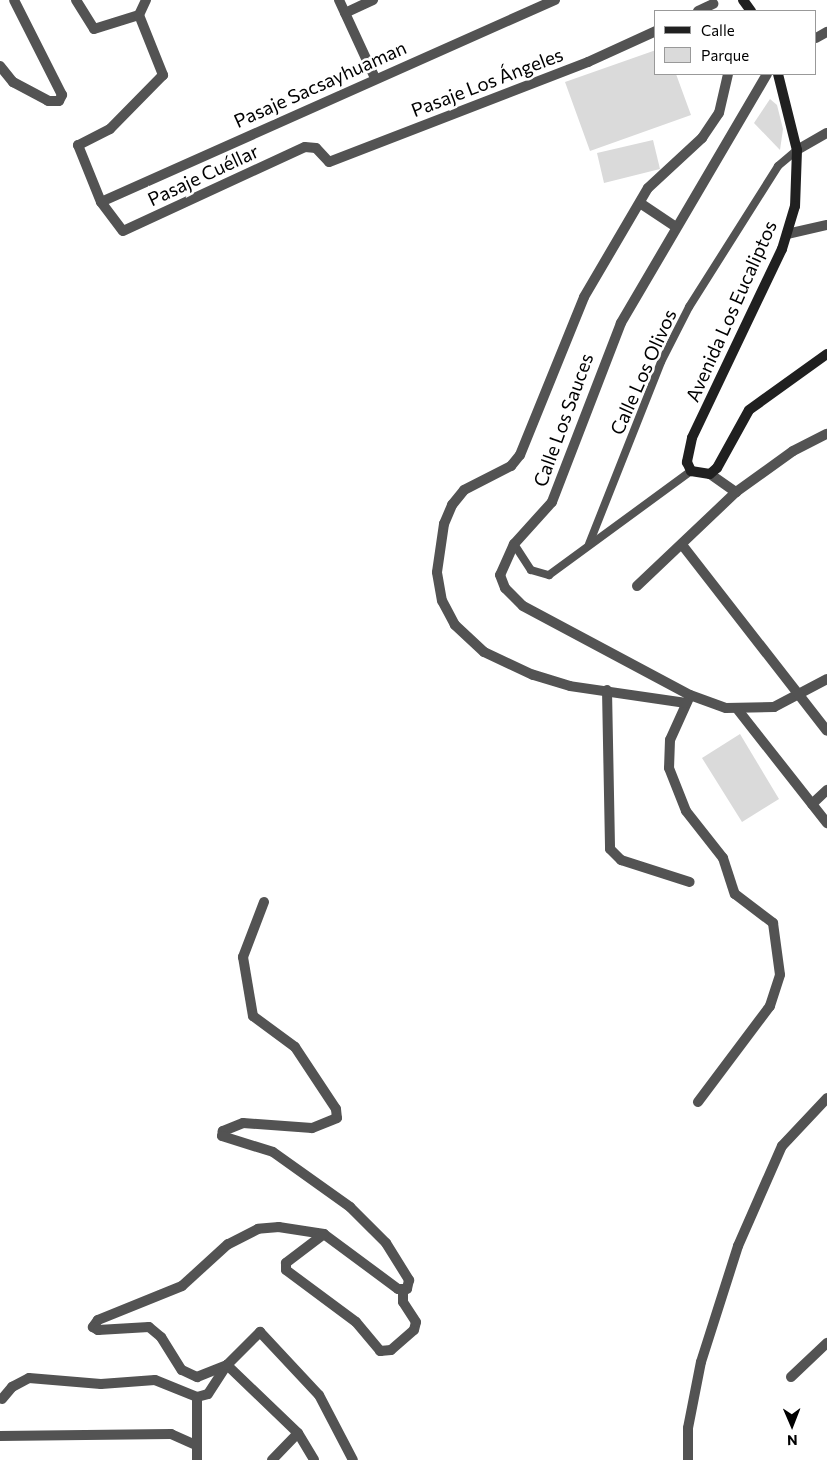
<!DOCTYPE html>
<meta charset="utf-8">
<style>
body{margin:0}
#map{position:relative;width:827px;height:1460px;overflow:hidden;background:#fff;font-family:Commissioner,sans-serif}
div>[style]{position:absolute}
[style*='--x']{left:calc(var(--x)*1px);top:calc(var(--y)*1px);width:calc(var(--w)*1px);rotate:calc(var(--a)*1deg)}
.green>*{inset:0;background:#dadada}
.lane>*{height:8px;margin:-4px;padding:0 4px;transform-origin:4px;border-radius:4px;background:#535353}
.street>*{height:10px;margin:-5px;padding:0 5px;transform-origin:5px;border-radius:5px;background:#535353}
.secondary>*{height:10px;margin:-5px;padding:0 5px;transform-origin:5px;border-radius:5px;background:#202020}
span{translate:-50% -50%;white-space:nowrap;text-align:center;line-height:1.15;-webkit-text-stroke:5px #fff;paint-order:stroke}
.street-label{font-size:19px;color:#000}
.legend{position:absolute;left:654px;top:10px;width:162px;height:65px;box-sizing:border-box;background:#fff;border:1px solid #999;margin:0;padding:6px 9px;list-style:none;font-size:15px;color:#000}
.legend li{display:flex;align-items:center;gap:10px;height:25px}
.legend b{width:25px;border:1px solid #999}
.north{position:absolute;left:767px;top:1400px;width:50px;height:50px;-webkit-text-stroke:4px #fff;paint-order:stroke;rotate:179deg;font-size:14px;font-weight:700;line-height:20px;text-align:center;color:#000}
.north::after{content:'';display:block;margin:auto;width:18px;height:22px;background:#000;clip-path:polygon(50% 0,100% 100%,50% 72%,0 100%)}
</style>
<div id="map">
<div class="green">
<i style="clip-path:polygon(656px 50px,656px 74px,676px 74px,691px 115px,590px 151px,565px 82px)"></i>
<i style="clip-path:polygon(770px 99px,777px 105px,783px 129px,780px 150px,754px 123px)"></i>
<i style="clip-path:polygon(653px 140px,660px 169px,604px 183px,597px 153px)"></i>
<i style="clip-path:polygon(740px 734px,779px 799px,742px 822px,702px 758px)"></i>
</div>
<div class="lane">
<i style="--x:514;--y:544;--w:31;--a:57"></i>
<i style="--x:531;--y:570;--w:19;--a:16"></i>
<i style="--x:549;--y:575;--w:176;--a:-36.2"></i>
<i style="--x:589;--y:544;--w:196;--a:-68.4"></i>
<i style="--x:661;--y:362;--w:62;--a:-63"></i>
<i style="--x:689;--y:307;--w:167;--a:-57.7"></i>
<i style="--x:778;--y:166;--w:25;--a:-40"></i>
</div>
<div class="street">
<i style="--x:76;--y:0;--w:34;--a:58"></i>
<i style="--x:94;--y:29;--w:47;--a:-17.3"></i>
<i style="--x:146;--y:0;--w:17;--a:115"></i>
<i style="--x:139;--y:15;--w:65;--a:68.2"></i>
<i style="--x:163;--y:75;--w:76;--a:134.5"></i>
<i style="--x:110;--y:129;--w:36;--a:153"></i>
<i style="--x:78;--y:145;--w:61;--a:68"></i>
<i style="--x:101;--y:202;--w:36;--a:53"></i>
<i style="--x:123;--y:231;--w:200;--a:-24.8"></i>
<i style="--x:305;--y:147;--w:11;--a:5"></i>
<i style="--x:316;--y:148;--w:19;--a:47"></i>
<i style="--x:329;--y:162;--w:278;--a:-21.1"></i>
<i style="--x:588;--y:62;--w:75;--a:-24.5"></i>
<i style="--x:339;--y:0;--w:86;--a:65.2"></i>
<i style="--x:698;--y:11;--w:17;--a:-25"></i>
<i style="--x:345;--y:13;--w:31;--a:-25"></i>
<i style="--x:816;--y:38;--w:13;--a:-29"></i>
<i style="--x:0;--y:66;--w:21;--a:51"></i>
<i style="--x:13;--y:82;--w:40;--a:28"></i>
<i style="--x:48;--y:101;--w:11;--a:0"></i>
<i style="--x:59;--y:101;--w:7;--a:-63"></i>
<i style="--x:62;--y:95;--w:106;--a:-116.8"></i>
<i style="--x:767;--y:74;--w:289;--a:120.4"></i>
<i style="--x:621;--y:323;--w:192;--a:111.1"></i>
<i style="--x:552;--y:502;--w:57;--a:132.1"></i>
<i style="--x:514;--y:544;--w:34;--a:114"></i>
<i style="--x:500;--y:575;--w:14;--a:69"></i>
<i style="--x:505;--y:588;--w:25;--a:45"></i>
<i style="--x:523;--y:606;--w:189;--a:28.1"></i>
<i style="--x:690;--y:695;--w:38;--a:20"></i>
<i style="--x:726;--y:708;--w:48;--a:-1.2"></i>
<i style="--x:774;--y:707;--w:60;--a:-27.8"></i>
<i style="--x:797;--y:150;--w:34;--a:-30"></i>
<i style="--x:101;--y:202;--w:497;--a:-24"></i>
<i style="--x:640;--y:203;--w:43;--a:33.7"></i>
<i style="--x:787;--y:234;--w:41;--a:-12.7"></i>
<i style="--x:710;--y:474;--w:32;--a:35"></i>
<i style="--x:736;--y:492;--w:70;--a:-35.7"></i>
<i style="--x:793;--y:451;--w:38;--a:-27"></i>
<i style="--x:683;--y:546;--w:234;--a:52.1"></i>
<i style="--x:637;--y:586;--w:137;--a:-43.5"></i>
<i style="--x:607;--y:690;--w:159;--a:88.9"></i>
<i style="--x:610;--y:849;--w:16;--a:45"></i>
<i style="--x:621;--y:860;--w:72;--a:17.7"></i>
<i style="--x:689;--y:698;--w:46;--a:114.3"></i>
<i style="--x:670;--y:740;--w:28;--a:92"></i>
<i style="--x:669;--y:768;--w:46;--a:68.4"></i>
<i style="--x:686;--y:811;--w:60;--a:51.8"></i>
<i style="--x:723;--y:858;--w:38;--a:72"></i>
<i style="--x:735;--y:894;--w:48;--a:37.3"></i>
<i style="--x:773;--y:923;--w:52;--a:82.3"></i>
<i style="--x:780;--y:975;--w:33;--a:108"></i>
<i style="--x:770;--y:1006;--w:120;--a:126.9"></i>
<i style="--x:686;--y:703;--w:117;--a:-171.7"></i>
<i style="--x:570;--y:686;--w:39;--a:-163"></i>
<i style="--x:533;--y:675;--w:54;--a:-154.9"></i>
<i style="--x:484;--y:652;--w:40;--a:-137"></i>
<i style="--x:455;--y:625;--w:27;--a:-118"></i>
<i style="--x:442;--y:601;--w:29;--a:-100"></i>
<i style="--x:437;--y:572;--w:49;--a:-81.7"></i>
<i style="--x:444;--y:524;--w:21;--a:-67"></i>
<i style="--x:452;--y:505;--w:19;--a:-51"></i>
<i style="--x:464;--y:490;--w:53;--a:-27.1"></i>
<i style="--x:511;--y:466;--w:14;--a:-51"></i>
<i style="--x:520;--y:455;--w:170;--a:-67.9"></i>
<i style="--x:584;--y:297;--w:126;--a:-59.6"></i>
<i style="--x:648;--y:188;--w:74;--a:-42.8"></i>
<i style="--x:702;--y:138;--w:30;--a:-56"></i>
<i style="--x:719;--y:113;--w:40;--a:-77"></i>
<i style="--x:738;--y:710;--w:144;--a:51.8"></i>
<i style="--x:812;--y:804;--w:21;--a:-43"></i>
<i style="--x:264;--y:902;--w:59;--a:110.9"></i>
<i style="--x:243;--y:957;--w:60;--a:80.4"></i>
<i style="--x:253;--y:1016;--w:52;--a:36.4"></i>
<i style="--x:295;--y:1047;--w:74;--a:56.5"></i>
<i style="--x:336;--y:1109;--w:9;--a:84"></i>
<i style="--x:337;--y:1118;--w:27;--a:158"></i>
<i style="--x:312;--y:1128;--w:69;--a:-175.9"></i>
<i style="--x:243;--y:1123;--w:22;--a:158"></i>
<i style="--x:223;--y:1131;--w:5;--a:101"></i>
<i style="--x:222;--y:1136;--w:53;--a:17.4"></i>
<i style="--x:273;--y:1152;--w:95;--a:35.5"></i>
<i style="--x:350;--y:1207;--w:51;--a:45"></i>
<i style="--x:386;--y:1243;--w:44;--a:58.1"></i>
<i style="--x:409;--y:1280;--w:9;--a:103"></i>
<i style="--x:407;--y:1289;--w:9;--a:180"></i>
<i style="--x:398;--y:1289;--w:92;--a:-143.4"></i>
<i style="--x:324;--y:1234;--w:46;--a:-171.2"></i>
<i style="--x:279;--y:1227;--w:21;--a:175"></i>
<i style="--x:258;--y:1229;--w:34;--a:153"></i>
<i style="--x:228;--y:1244;--w:62;--a:137.6"></i>
<i style="--x:182;--y:1286;--w:91;--a:158"></i>
<i style="--x:98;--y:1320;--w:9;--a:126"></i>
<i style="--x:93;--y:1327;--w:6;--a:31"></i>
<i style="--x:98;--y:1330;--w:51;--a:-3.4"></i>
<i style="--x:149;--y:1327;--w:16;--a:40"></i>
<i style="--x:161;--y:1337;--w:39;--a:58"></i>
<i style="--x:182;--y:1370;--w:17;--a:25"></i>
<i style="--x:197;--y:1377;--w:32;--a:-22"></i>
<i style="--x:227;--y:1365;--w:98;--a:43.8"></i>
<i style="--x:298;--y:1433;--w:31;--a:59"></i>
<i style="--x:324;--y:1234;--w:48;--a:142.7"></i>
<i style="--x:286;--y:1263;--w:7;--a:90"></i>
<i style="--x:286;--y:1270;--w:87;--a:36.6"></i>
<i style="--x:356;--y:1322;--w:38;--a:50"></i>
<i style="--x:380;--y:1351;--w:11;--a:-5"></i>
<i style="--x:391;--y:1350;--w:30;--a:-41"></i>
<i style="--x:414;--y:1330;--w:8;--a:-76"></i>
<i style="--x:416;--y:1322;--w:24;--a:-123"></i>
<i style="--x:403;--y:1302;--w:12;--a:-90"></i>
<i style="--x:791;--y:1377;--w:50;--a:-43.4"></i>
<i style="--x:2;--y:1399;--w:16;--a:-50"></i>
<i style="--x:12;--y:1387;--w:19;--a:-28"></i>
<i style="--x:29;--y:1378;--w:72;--a:4.8"></i>
<i style="--x:101;--y:1384;--w:54;--a:-4.2"></i>
<i style="--x:155;--y:1380;--w:45;--a:22"></i>
<i style="--x:197;--y:1397;--w:11;--a:-15"></i>
<i style="--x:208;--y:1394;--w:35;--a:-57"></i>
<i style="--x:227;--y:1365;--w:47;--a:-45"></i>
<i style="--x:260;--y:1332;--w:86;--a:46.9"></i>
<i style="--x:319;--y:1395;--w:73;--a:62.4"></i>
<i style="--x:0;--y:1436;--w:171;--a:-0.7"></i>
<i style="--x:171;--y:1434;--w:27;--a:24"></i>
<i style="--x:197;--y:1460;--w:63;--a:-90"></i>
<i style="--x:272;--y:1460;--w:37;--a:-46"></i>
<i style="--x:688;--y:1460;--w:32;--a:-90"></i>
<i style="--x:688;--y:1428;--w:67;--a:-78.9"></i>
<i style="--x:701;--y:1362;--w:122;--a:-72.3"></i>
<i style="--x:738;--y:1246;--w:109;--a:-66.3"></i>
<i style="--x:782;--y:1146;--w:66;--a:-46.8"></i>
</div>
<div class="secondary">
<i style="--x:743;--y:0;--w:14;--a:54"></i>
<i style="--x:778;--y:74;--w:78;--a:76"></i>
<i style="--x:797;--y:150;--w:56;--a:92"></i>
<i style="--x:795;--y:206;--w:45;--a:106.8"></i>
<i style="--x:782;--y:249;--w:209;--a:115.5"></i>
<i style="--x:692;--y:438;--w:25;--a:102"></i>
<i style="--x:687;--y:462;--w:10;--a:66"></i>
<i style="--x:691;--y:471;--w:19;--a:9"></i>
<i style="--x:710;--y:474;--w:9;--a:-41"></i>
<i style="--x:717;--y:468;--w:66;--a:-61.1"></i>
<i style="--x:749;--y:410;--w:96;--a:-35.7"></i>
</div>
<div class="street-label">
<span style="left:487px;top:82px;rotate:-21deg">Pasaje Los Ángeles</span>
<span style="left:320px;top:84px;rotate:-24deg">Pasaje Sacsayhuaman</span>
<span style="left:203px;top:175px;rotate:-25deg">Pasaje Cuéllar</span>
<span style="left:731px;top:311px;rotate:-66deg">Avenida Los Eucaliptos</span>
<span style="left:643px;top:372px;rotate:-66deg">Calle Los Olivos</span>
<span style="left:563px;top:420px;rotate:-70deg">Calle Los Sauces</span>
</div>
<ul class="legend">
<li><b style="height:6px;background:#202020"></b>Calle</li>
<li><b style="height:14px;background:#dadada"></b>Parque</li>
</ul>
<div class="north">N</div>
</div>
